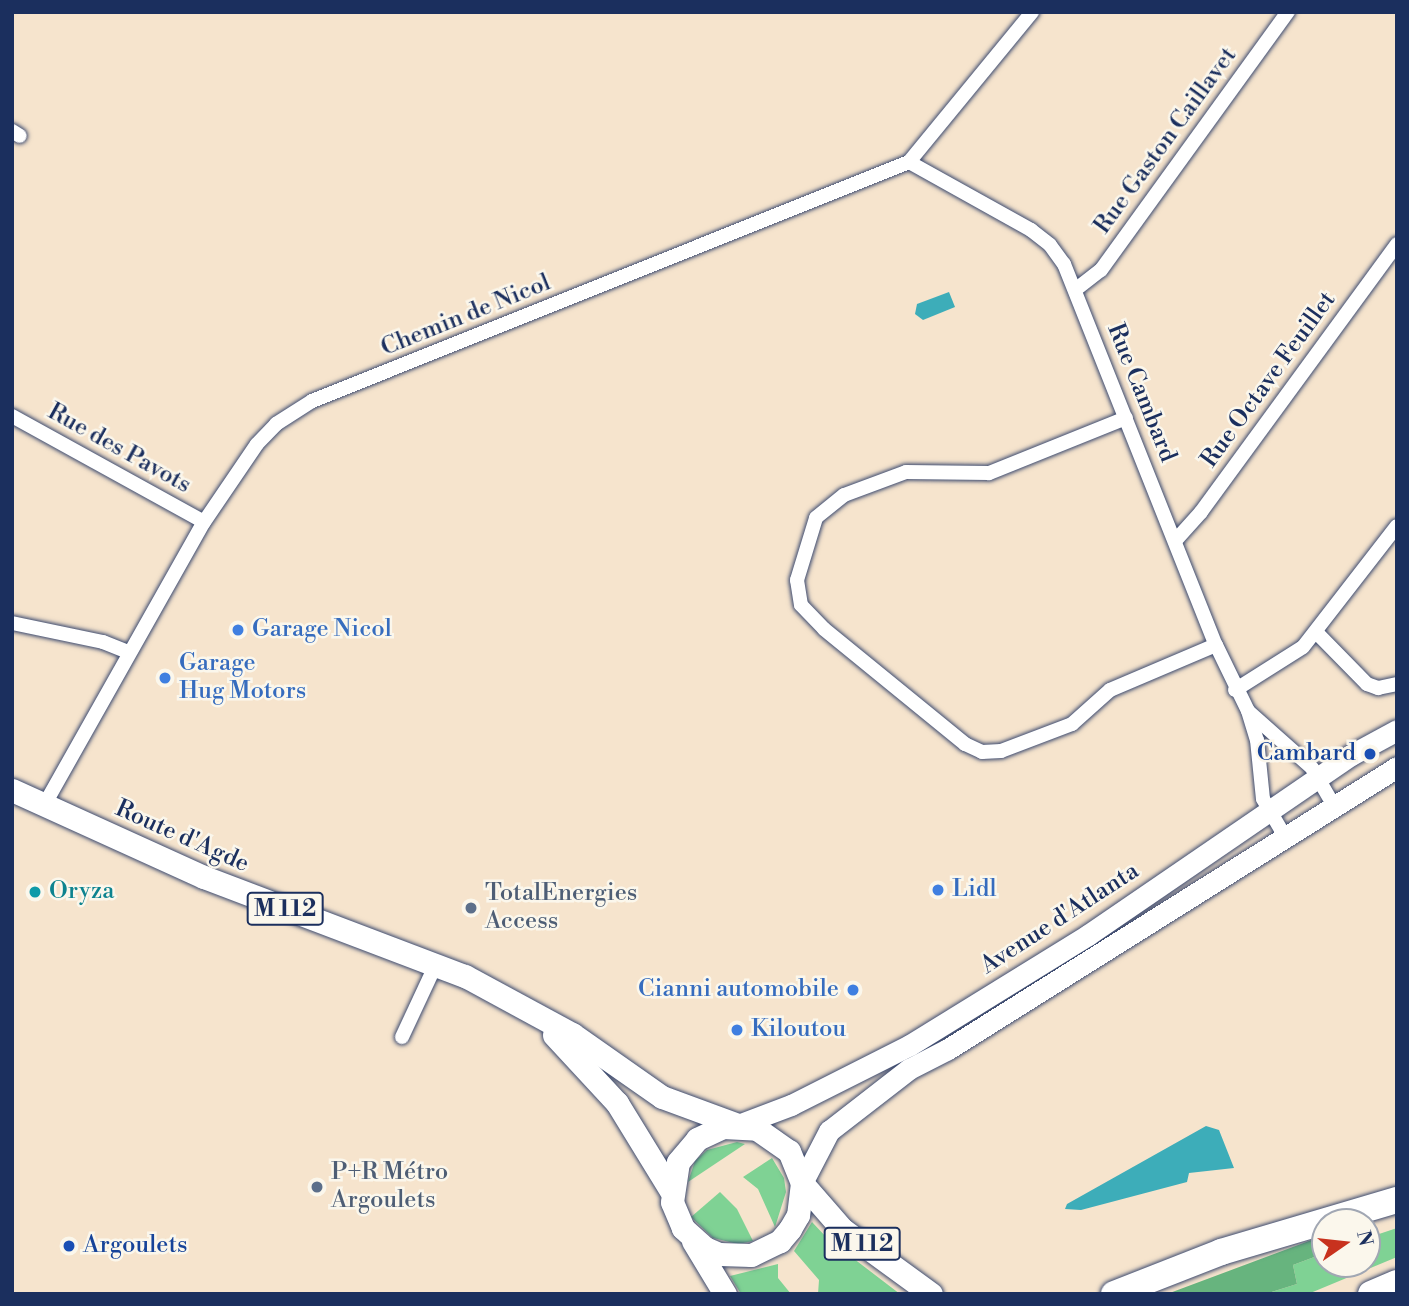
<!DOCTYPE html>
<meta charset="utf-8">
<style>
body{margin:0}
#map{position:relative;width:1409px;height:1306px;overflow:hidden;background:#f6e4cd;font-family:"Libre Bodoni",serif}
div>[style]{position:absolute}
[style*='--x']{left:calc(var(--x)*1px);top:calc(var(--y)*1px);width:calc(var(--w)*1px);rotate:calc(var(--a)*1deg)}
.green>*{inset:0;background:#7fd294}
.forest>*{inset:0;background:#67b47e}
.water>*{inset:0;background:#3dadb9}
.roads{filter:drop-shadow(0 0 2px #3c4a6f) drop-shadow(0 0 2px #3c4a6f)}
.minor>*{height:14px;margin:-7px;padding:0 7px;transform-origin:7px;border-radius:7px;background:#fff}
.secondary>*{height:21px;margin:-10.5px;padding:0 10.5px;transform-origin:10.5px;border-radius:10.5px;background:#fff}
.primary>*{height:23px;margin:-11.5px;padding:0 11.5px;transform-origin:11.5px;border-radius:11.5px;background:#fff}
.motorway>*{height:26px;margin:-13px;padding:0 13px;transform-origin:13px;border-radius:13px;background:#fff}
.dots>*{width:19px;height:19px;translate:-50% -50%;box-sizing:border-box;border:4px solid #fbf7ec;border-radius:50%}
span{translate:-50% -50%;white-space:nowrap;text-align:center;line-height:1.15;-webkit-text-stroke:5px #fbf7ec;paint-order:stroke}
.shield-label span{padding:2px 5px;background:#fbf7ec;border:2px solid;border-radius:5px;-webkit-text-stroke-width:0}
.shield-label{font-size:23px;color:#1b2f5e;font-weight:700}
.street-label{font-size:24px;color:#1b2f5e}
.shop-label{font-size:24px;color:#366cbe}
.left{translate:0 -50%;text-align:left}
.right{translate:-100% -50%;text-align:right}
.transit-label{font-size:24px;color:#164399}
.culture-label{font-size:24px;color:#0d838f}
.service-label{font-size:24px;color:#4e5e75}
.frame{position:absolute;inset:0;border:14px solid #1b2f5e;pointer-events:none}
.north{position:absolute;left:1311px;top:1208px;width:70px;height:70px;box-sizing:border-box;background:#fbf7ec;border:2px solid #a1a7b3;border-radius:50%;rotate:76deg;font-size:19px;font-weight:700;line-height:28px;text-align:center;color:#1b2f5e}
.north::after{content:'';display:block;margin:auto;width:24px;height:32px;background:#c8321e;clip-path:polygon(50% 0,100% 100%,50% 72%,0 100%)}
</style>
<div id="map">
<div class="green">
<i style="clip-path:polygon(737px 1142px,745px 1144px,688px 1182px,695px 1161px,707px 1150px)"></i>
<i style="clip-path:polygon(772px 1158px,784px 1178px,786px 1192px,775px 1227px,758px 1189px,743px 1177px)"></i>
<i style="clip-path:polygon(720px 1192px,737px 1209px,753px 1241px,738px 1244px,713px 1238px,691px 1217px)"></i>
<i style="clip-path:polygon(812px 1222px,828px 1239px,900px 1294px,818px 1294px,819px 1280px,794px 1251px)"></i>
<i style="clip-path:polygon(1397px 1228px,1397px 1257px,1308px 1294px,1265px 1294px,1297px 1284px,1293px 1265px,1325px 1253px,1325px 1264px,1367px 1264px,1367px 1238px)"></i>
<i style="clip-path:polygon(778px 1264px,778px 1278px,791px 1294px,741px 1294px,730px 1276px)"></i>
</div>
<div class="forest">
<i style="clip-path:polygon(1325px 1235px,1325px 1253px,1293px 1265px,1297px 1284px,1265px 1294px,1167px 1294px)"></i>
</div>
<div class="water">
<i style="clip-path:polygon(949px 292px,955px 307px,923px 320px,915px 314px,917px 304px)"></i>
<i style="clip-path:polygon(1206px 1126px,1219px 1130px,1234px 1168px,1189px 1173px,1187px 1182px,1081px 1210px,1065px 1209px,1067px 1204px)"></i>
</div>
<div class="roads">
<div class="minor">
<i style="--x:12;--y:131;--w:9;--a:32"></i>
<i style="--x:909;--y:162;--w:140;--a:29.1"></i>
<i style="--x:1031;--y:230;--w:24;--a:38"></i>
<i style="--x:1050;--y:245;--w:24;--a:54"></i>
<i style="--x:1064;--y:264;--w:410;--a:68.3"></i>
<i style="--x:1216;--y:645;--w:73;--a:64.1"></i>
<i style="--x:1248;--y:711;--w:30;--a:73"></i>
<i style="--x:1257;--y:740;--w:59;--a:84.2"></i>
<i style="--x:1263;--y:799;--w:42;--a:59.7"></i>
<i style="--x:1075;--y:290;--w:33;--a:-38"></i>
<i style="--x:1101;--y:270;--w:319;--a:-54.1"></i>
<i style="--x:12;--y:416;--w:219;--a:28.9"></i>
<i style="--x:1126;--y:418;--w:148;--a:158.1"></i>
<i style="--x:989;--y:473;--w:83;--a:-179.3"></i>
<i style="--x:906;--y:472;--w:66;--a:159.6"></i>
<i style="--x:844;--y:495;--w:36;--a:141"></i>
<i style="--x:816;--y:518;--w:65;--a:107"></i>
<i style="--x:797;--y:580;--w:25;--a:81"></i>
<i style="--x:801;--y:605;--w:33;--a:46"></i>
<i style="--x:824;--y:629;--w:182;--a:39.2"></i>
<i style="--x:965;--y:744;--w:19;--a:25"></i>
<i style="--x:982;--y:752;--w:19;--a:-3"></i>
<i style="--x:1001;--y:751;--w:76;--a:-20.8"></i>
<i style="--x:1072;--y:724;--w:51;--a:-41.8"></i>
<i style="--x:1110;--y:690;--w:115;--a:-23"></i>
<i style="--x:1175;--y:541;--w:39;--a:-48"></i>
<i style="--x:1201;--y:512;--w:332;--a:-53.8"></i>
<i style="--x:12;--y:623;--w:93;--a:11.8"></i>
<i style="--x:103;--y:642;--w:27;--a:22"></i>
<i style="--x:1316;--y:632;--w:73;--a:45.6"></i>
<i style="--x:1367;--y:684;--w:12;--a:20"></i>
<i style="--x:1378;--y:688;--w:19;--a:-12"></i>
<i style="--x:1235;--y:690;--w:80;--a:-32.3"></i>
<i style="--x:1303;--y:647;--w:153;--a:-52.2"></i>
<i style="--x:1249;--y:712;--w:84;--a:41.6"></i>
<i style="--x:1312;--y:768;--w:44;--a:59.9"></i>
<i style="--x:46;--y:802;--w:322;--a:-60.6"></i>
<i style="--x:204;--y:522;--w:94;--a:-55.8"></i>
<i style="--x:257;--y:444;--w:28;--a:-46"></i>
<i style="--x:276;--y:424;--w:43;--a:-32.6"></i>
<i style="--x:312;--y:401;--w:643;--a:-21.82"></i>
<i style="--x:909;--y:162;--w:194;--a:-50.6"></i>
<i style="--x:402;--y:1037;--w:81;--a:-65"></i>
</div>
<div class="secondary">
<i style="--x:738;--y:1125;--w:57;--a:-20.7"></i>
<i style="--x:791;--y:1105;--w:133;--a:-26.8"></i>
<i style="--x:910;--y:1045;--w:209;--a:-31.7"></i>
<i style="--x:1088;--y:935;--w:319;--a:-34.4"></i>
<i style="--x:1351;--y:755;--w:52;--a:-28.5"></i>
<i style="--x:802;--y:1183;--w:59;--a:-62.6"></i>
<i style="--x:829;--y:1131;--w:101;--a:-37.8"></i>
<i style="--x:909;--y:1069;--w:44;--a:-27.1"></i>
<i style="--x:948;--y:1049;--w:530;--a:-32.13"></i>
</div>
<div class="primary">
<i style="--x:12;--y:790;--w:211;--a:24.4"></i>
<i style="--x:204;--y:877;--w:279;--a:20.8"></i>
<i style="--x:465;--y:976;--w:122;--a:28.5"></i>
<i style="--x:572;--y:1034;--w:110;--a:35"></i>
<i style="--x:662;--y:1097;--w:81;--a:20.2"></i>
<i style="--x:554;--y:1035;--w:93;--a:47.2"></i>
<i style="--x:617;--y:1103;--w:103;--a:58.5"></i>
<i style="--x:802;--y:1183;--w:32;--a:97"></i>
<i style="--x:798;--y:1215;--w:16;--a:120"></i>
<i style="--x:790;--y:1229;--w:16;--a:130"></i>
<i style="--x:780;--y:1241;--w:32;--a:154"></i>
<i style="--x:751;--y:1255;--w:32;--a:-178"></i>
<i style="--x:719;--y:1254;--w:15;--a:-157"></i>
<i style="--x:705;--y:1248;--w:30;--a:-138"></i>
<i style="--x:683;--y:1228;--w:28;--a:-113"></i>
<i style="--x:672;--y:1202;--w:40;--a:-81.5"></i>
<i style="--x:678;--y:1162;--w:30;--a:-50"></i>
<i style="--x:697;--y:1139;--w:29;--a:-25"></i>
<i style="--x:723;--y:1127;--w:34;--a:3"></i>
<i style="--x:757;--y:1129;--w:39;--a:35"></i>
<i style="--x:789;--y:1151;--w:35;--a:68"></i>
<i style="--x:802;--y:1183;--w:61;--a:49"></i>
<i style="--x:842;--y:1229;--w:110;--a:36.1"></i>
<i style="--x:693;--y:1241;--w:62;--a:58.9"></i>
</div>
<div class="motorway">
<i style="--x:1114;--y:1294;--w:115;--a:-21.4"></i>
<i style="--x:1221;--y:1252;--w:184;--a:-16.5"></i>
<i style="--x:1371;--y:1294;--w:28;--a:-23"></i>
</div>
</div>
<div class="dots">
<i style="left:238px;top:630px;background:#3f7fe0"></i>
<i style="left:165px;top:678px;background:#3f7fe0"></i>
<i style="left:1370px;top:754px;background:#1a4fb4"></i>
<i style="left:938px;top:890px;background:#3f7fe0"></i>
<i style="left:35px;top:892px;background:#0f9aa8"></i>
<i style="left:471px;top:908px;background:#5c6f8a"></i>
<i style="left:853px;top:990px;background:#3f7fe0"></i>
<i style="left:737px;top:1030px;background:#3f7fe0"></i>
<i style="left:317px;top:1187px;background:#5c6f8a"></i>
<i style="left:69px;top:1246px;background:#1a4fb4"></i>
</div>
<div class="shield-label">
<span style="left:285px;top:909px">M 112</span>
<span style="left:862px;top:1244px">M 112</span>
</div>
<div class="street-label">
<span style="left:1166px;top:141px;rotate:-54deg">Rue Gaston Caillavet</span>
<span style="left:466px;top:316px;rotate:-22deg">Chemin de Nicol</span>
<span style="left:1269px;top:380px;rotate:-54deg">Rue Octave Feuillet</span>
<span style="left:1141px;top:393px;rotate:68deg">Rue Cambard</span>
<span style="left:119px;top:449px;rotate:29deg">Rue des Pavots</span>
<span style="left:182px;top:837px;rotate:24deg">Route d'Agde</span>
<span style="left:1060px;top:919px;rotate:-33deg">Avenue d'Atlanta</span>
</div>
<div class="shop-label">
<span class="left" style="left:252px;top:630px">Garage Nicol</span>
<span class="left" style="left:179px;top:678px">Garage<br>Hug Motors</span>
<span class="left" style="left:952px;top:890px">Lidl</span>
<span class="right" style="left:839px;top:990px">Cianni automobile</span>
<span class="left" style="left:751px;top:1030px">Kiloutou</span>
</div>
<div class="transit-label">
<span class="right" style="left:1356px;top:754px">Cambard</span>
<span class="left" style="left:83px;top:1246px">Argoulets</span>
</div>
<div class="culture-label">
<span class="left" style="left:49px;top:892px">Oryza</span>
</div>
<div class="service-label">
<span class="left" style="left:485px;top:908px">TotalEnergies<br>Access</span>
<span class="left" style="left:331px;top:1187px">P+R Métro<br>Argoulets</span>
</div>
<div class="frame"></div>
<div class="north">N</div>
</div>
